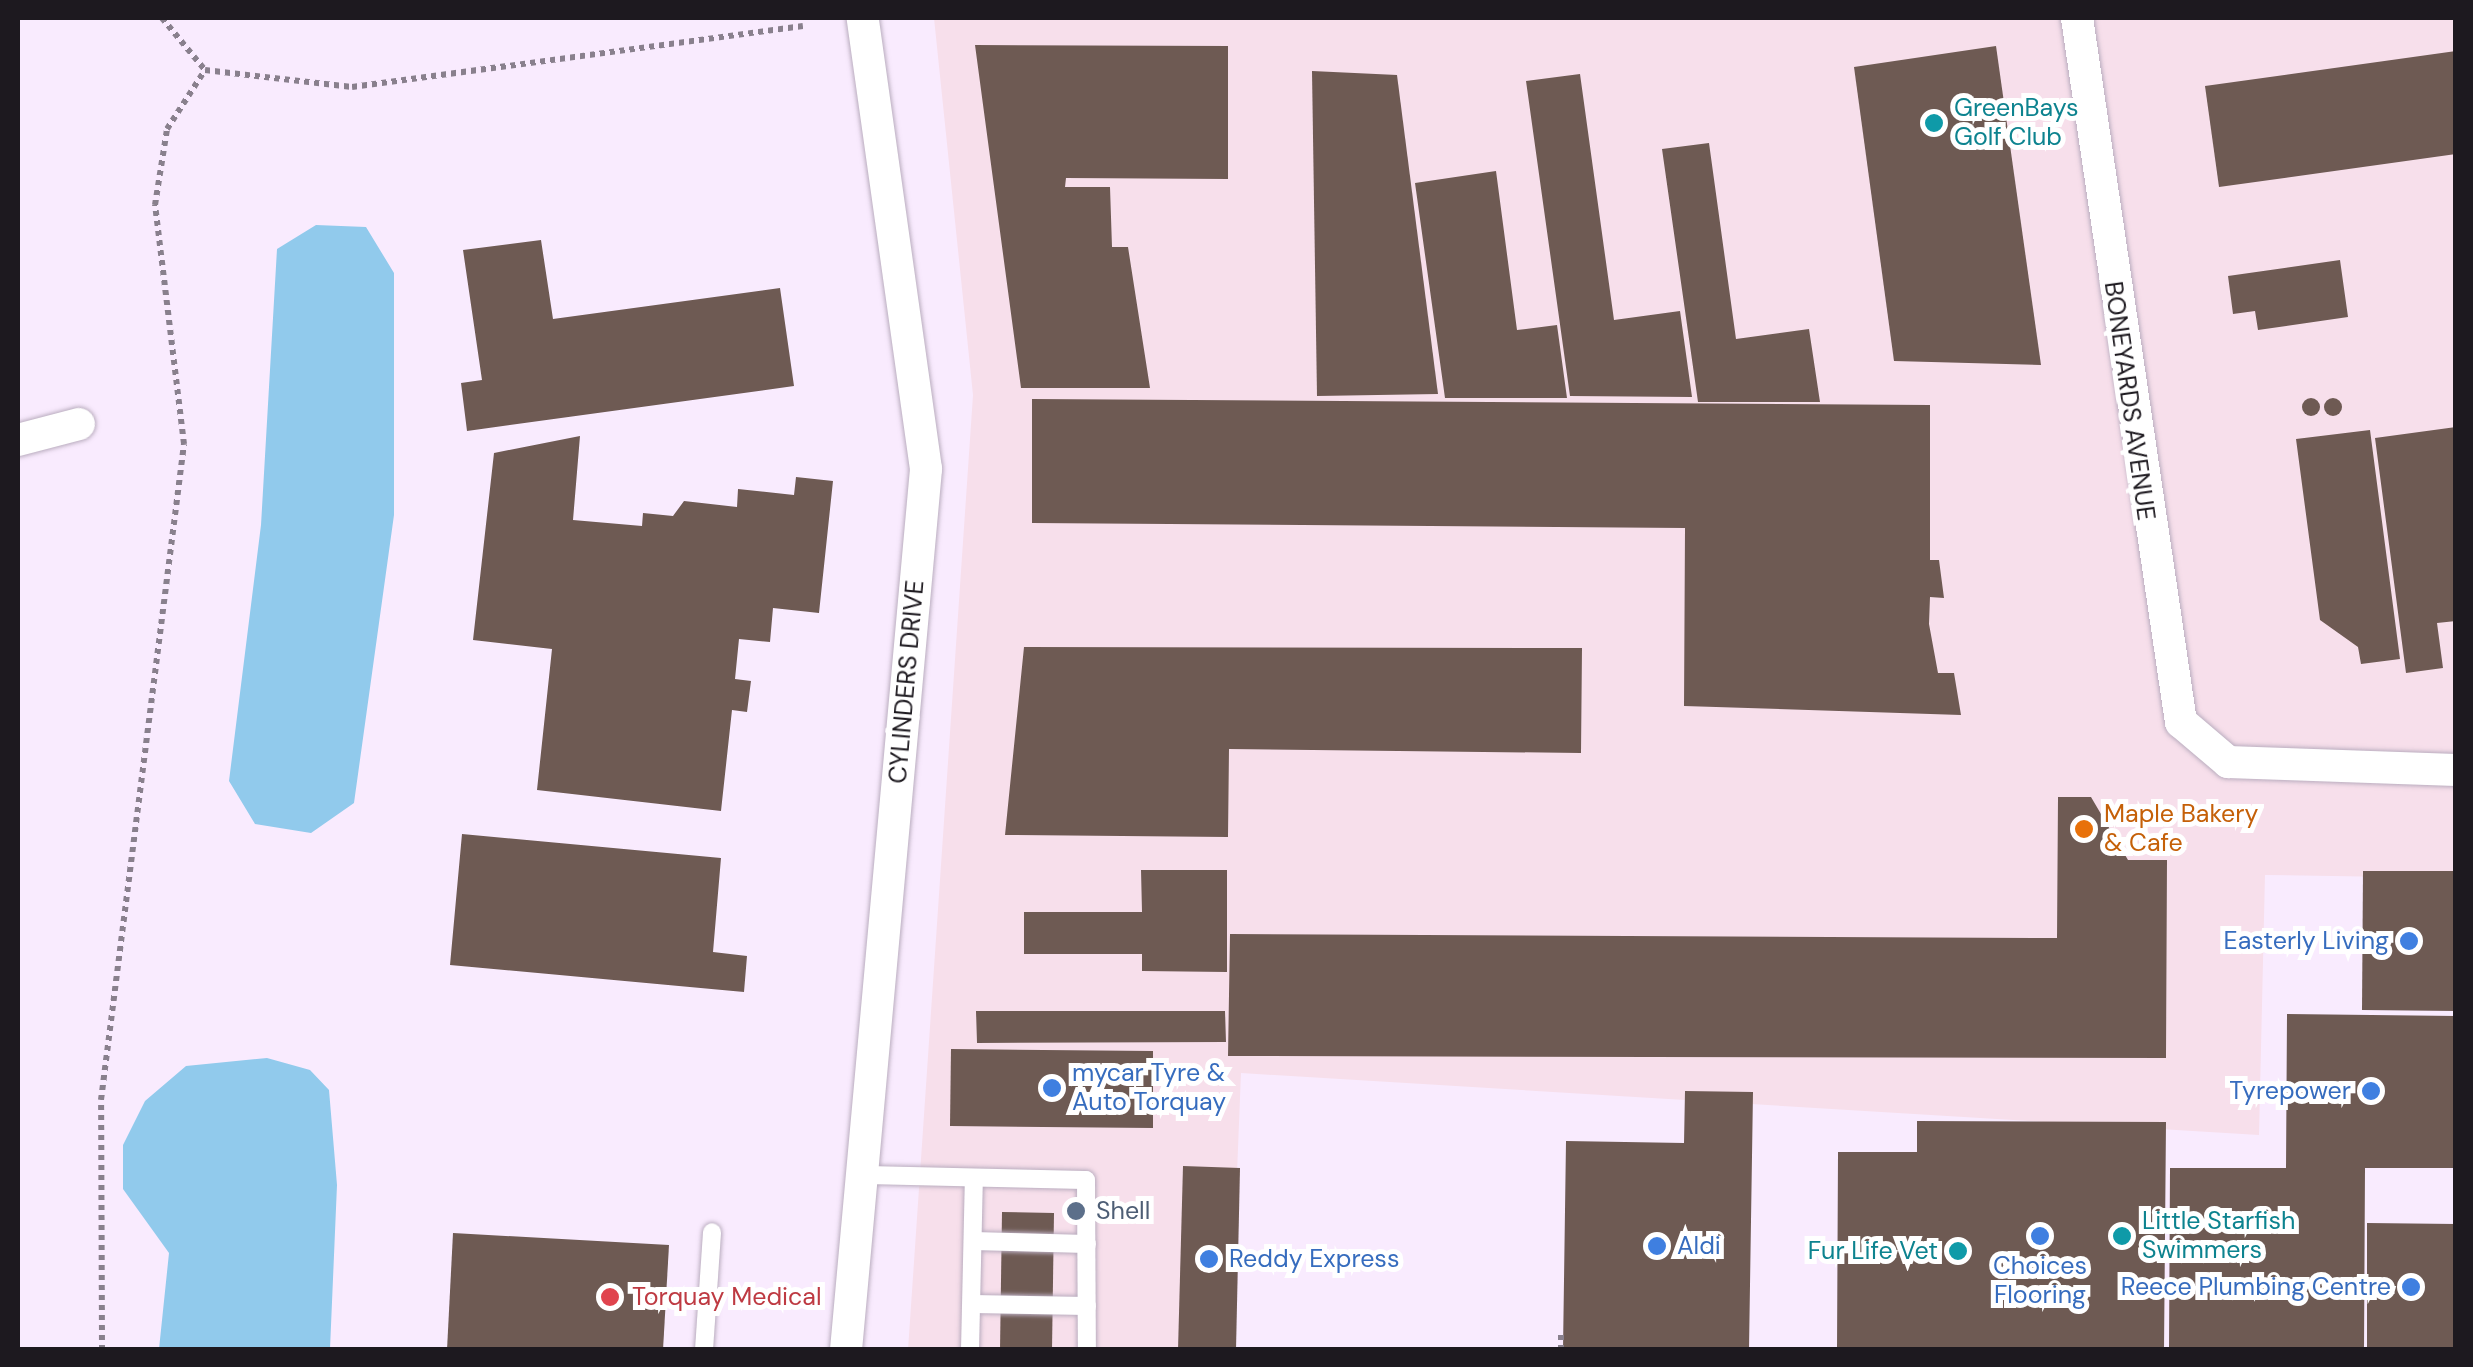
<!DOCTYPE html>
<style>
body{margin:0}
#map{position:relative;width:2473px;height:1367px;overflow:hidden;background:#f9ebfe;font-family:"DM Sans",sans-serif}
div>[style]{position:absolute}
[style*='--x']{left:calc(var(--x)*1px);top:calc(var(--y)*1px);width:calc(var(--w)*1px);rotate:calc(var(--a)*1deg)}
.commercial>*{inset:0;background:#f7dfeb}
.water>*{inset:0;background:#91caec}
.building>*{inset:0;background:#6e5a53}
.round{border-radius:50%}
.path>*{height:6px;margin-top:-3px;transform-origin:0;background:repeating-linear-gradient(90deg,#89808d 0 5px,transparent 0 10px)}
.roads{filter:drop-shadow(0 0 2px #baadbf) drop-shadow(0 0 2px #baadbf)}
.service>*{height:18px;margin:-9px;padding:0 9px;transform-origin:9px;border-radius:9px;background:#fff}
.minor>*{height:32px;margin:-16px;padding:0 16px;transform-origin:16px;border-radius:16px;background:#fff}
.dots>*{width:28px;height:28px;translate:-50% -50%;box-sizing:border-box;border:5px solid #fff;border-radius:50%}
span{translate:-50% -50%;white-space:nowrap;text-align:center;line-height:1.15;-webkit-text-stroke:10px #fff;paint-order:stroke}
.culture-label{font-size:25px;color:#0d838f}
.left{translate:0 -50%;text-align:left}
.right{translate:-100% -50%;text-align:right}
.street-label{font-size:25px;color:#1d191f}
.food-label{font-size:25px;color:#c56008}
.shop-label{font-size:25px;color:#366cbe}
.service-label{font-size:25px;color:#4e5e75}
.health-label{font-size:25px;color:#be3a42}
.frame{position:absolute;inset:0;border:20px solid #1d191f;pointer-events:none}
</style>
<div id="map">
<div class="commercial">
<i style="clip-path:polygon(934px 18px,2455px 18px,2455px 878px,2265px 875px,2259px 1135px,1241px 1073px,1230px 1349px,908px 1350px,973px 395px)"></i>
</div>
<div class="water">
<i style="clip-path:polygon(316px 225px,366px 227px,394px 273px,394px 515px,354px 803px,311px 833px,255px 824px,229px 781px,261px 525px,277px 249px)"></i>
<i style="clip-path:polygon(267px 1058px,310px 1070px,329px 1090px,337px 1185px,330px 1349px,159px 1349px,169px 1253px,123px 1189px,123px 1145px,145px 1101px,186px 1066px)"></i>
</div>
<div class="building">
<i style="clip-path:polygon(975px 45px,1228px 46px,1228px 179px,1066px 178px,1065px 187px,1110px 187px,1112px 247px,1128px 247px,1150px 388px,1021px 388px)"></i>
<i style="clip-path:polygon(1996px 46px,2041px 365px,1894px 361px,1854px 67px)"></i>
<i style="clip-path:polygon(2456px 51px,2456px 154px,2219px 187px,2205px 86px)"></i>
<i style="clip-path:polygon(1312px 71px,1397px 75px,1438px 394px,1317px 396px)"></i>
<i style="clip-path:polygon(1580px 74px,1614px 320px,1680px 311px,1692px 397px,1570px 396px,1526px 81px)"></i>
<i style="clip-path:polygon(1709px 143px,1736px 339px,1809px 329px,1820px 402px,1698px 402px,1662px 149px)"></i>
<i style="clip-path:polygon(1496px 171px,1517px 330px,1557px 325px,1567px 398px,1445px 398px,1415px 183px)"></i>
<i style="clip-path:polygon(541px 240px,553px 319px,780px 288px,794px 386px,467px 431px,461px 383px,482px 380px,463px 250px)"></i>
<i style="clip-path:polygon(2340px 260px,2348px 317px,2258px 330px,2255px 311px,2233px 314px,2228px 276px)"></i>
<i class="round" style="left:2324px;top:398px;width:18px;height:18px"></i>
<i class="round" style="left:2302px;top:398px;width:18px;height:18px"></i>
<i style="clip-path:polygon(1032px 399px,1930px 405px,1930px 560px,1939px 560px,1944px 598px,1930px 597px,1929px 624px,1938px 673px,1954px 673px,1961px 715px,1684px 706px,1685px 528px,1032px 523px)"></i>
<i style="clip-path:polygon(2456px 427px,2456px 621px,2437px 623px,2443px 668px,2406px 673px,2375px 438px)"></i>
<i style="clip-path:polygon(2370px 430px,2400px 659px,2361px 664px,2358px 647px,2320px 620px,2296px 439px)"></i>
<i style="clip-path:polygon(580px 436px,573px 520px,642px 526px,643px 513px,673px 516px,684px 501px,737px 507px,738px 489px,794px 495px,796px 477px,833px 481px,819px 613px,773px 608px,770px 642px,739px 639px,735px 679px,751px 681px,747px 712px,732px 710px,721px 811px,537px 790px,552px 649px,473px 640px,494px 453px)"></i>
<i style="clip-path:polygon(1024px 647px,1582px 648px,1581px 753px,1229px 749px,1228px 837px,1005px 835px)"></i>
<i style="clip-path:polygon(2058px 797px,2091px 797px,2128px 860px,2167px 860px,2166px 1058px,1228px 1056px,1230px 934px,2057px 938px)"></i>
<i style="clip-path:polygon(462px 834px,721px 858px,713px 952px,747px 956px,744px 992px,450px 965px)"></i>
<i style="clip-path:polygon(1141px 870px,1227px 870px,1227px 972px,1142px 971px,1142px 954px,1024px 954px,1024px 912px,1142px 912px)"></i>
<i style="clip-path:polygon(2363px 871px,2456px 871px,2456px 1011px,2362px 1010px)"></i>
<i style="clip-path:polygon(976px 1011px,1225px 1011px,1226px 1042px,977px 1043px)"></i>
<i style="clip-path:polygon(2287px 1014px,2456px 1016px,2456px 1168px,2365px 1168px,2364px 1350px,2169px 1350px,2170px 1168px,2286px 1168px)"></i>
<i style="clip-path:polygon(951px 1049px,1153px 1051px,1153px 1128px,950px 1126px)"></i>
<i style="clip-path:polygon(1685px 1091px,1753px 1092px,1749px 1350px,1563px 1350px,1566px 1141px,1684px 1143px)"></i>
<i style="clip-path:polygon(1917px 1121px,2166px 1122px,2164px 1350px,1837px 1350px,1838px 1152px,1917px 1152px)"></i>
<i style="clip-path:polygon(1183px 1166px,1240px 1168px,1236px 1350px,1178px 1350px)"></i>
<i style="clip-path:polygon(1002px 1212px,1054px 1213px,1052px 1350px,1000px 1350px)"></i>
<i style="clip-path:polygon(2367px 1223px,2456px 1224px,2456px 1350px,2367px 1350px)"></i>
<i style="clip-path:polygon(453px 1233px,669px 1245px,663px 1350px,447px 1350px)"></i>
</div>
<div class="path">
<i style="--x:162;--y:18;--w:67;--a:50.4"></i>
<i style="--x:102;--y:1350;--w:250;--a:-90.2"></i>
<i style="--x:101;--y:1100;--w:661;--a:-82.79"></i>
<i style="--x:184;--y:444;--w:241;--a:-96.9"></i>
<i style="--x:155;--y:205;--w:77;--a:-81"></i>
<i style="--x:167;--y:129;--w:70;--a:-57.2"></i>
<i style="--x:205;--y:70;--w:148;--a:6.6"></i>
<i style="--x:352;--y:87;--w:455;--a:-7.7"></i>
<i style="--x:1561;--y:1350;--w:20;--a:-90"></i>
</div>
<div class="roads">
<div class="service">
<i style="--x:865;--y:1175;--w:221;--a:1.3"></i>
<i style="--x:1086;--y:1180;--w:170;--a:89.7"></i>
<i style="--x:973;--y:1241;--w:114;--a:1.5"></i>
<i style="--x:972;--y:1304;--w:115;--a:1"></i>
<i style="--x:704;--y:1350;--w:118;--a:-86.1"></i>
<i style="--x:970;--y:1350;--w:172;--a:-88.7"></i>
</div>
<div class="minor">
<i style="--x:2077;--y:18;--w:712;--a:81.6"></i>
<i style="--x:2181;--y:722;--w:62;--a:40.4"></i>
<i style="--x:2228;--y:762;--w:228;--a:2"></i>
<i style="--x:18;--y:440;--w:63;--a:-14.7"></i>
<i style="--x:846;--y:1350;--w:885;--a:-84.81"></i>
<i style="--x:926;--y:469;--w:455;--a:-98"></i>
</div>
</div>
<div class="dots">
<i style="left:1934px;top:123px;background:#0f9aa8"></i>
<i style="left:2084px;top:829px;background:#e8710a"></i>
<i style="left:2409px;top:941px;background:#3f7fe0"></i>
<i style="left:1052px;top:1088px;background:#3f7fe0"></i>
<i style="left:2371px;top:1091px;background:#3f7fe0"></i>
<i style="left:1076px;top:1211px;background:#5c6f8a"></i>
<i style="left:2040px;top:1236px;background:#3f7fe0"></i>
<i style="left:2122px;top:1236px;background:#0f9aa8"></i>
<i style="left:1657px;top:1246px;background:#3f7fe0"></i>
<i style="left:1958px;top:1251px;background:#0f9aa8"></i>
<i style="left:1209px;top:1259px;background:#3f7fe0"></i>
<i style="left:2411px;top:1287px;background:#3f7fe0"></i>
<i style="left:610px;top:1297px;background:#e0444e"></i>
</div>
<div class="culture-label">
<span class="left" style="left:1954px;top:123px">GreenBays<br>Golf Club</span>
<span class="left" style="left:2142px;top:1236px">Little Starfish<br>Swimmers</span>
<span class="right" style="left:1938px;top:1251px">Fur Life Vet</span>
</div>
<div class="street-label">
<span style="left:2129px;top:401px;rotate:82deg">BONEYARDS AVENUE</span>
<span style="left:907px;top:682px;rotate:-85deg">CYLINDERS DRIVE</span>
</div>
<div class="food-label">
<span class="left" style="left:2104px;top:829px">Maple Bakery<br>&amp; Cafe</span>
</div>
<div class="shop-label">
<span class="right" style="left:2389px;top:941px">Easterly Living</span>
<span class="left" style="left:1072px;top:1088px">mycar Tyre &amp;<br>Auto Torquay</span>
<span class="right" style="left:2351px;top:1091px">Tyrepower</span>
<span class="left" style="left:1677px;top:1246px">Aldi</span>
<span class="left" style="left:1229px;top:1259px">Reddy Express</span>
<span style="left:2040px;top:1281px">Choices<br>Flooring</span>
<span class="right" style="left:2391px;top:1287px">Reece Plumbing Centre</span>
</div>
<div class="service-label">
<span class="left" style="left:1096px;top:1211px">Shell</span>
</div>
<div class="health-label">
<span class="left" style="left:632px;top:1297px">Torquay Medical</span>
</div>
<div class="frame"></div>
</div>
